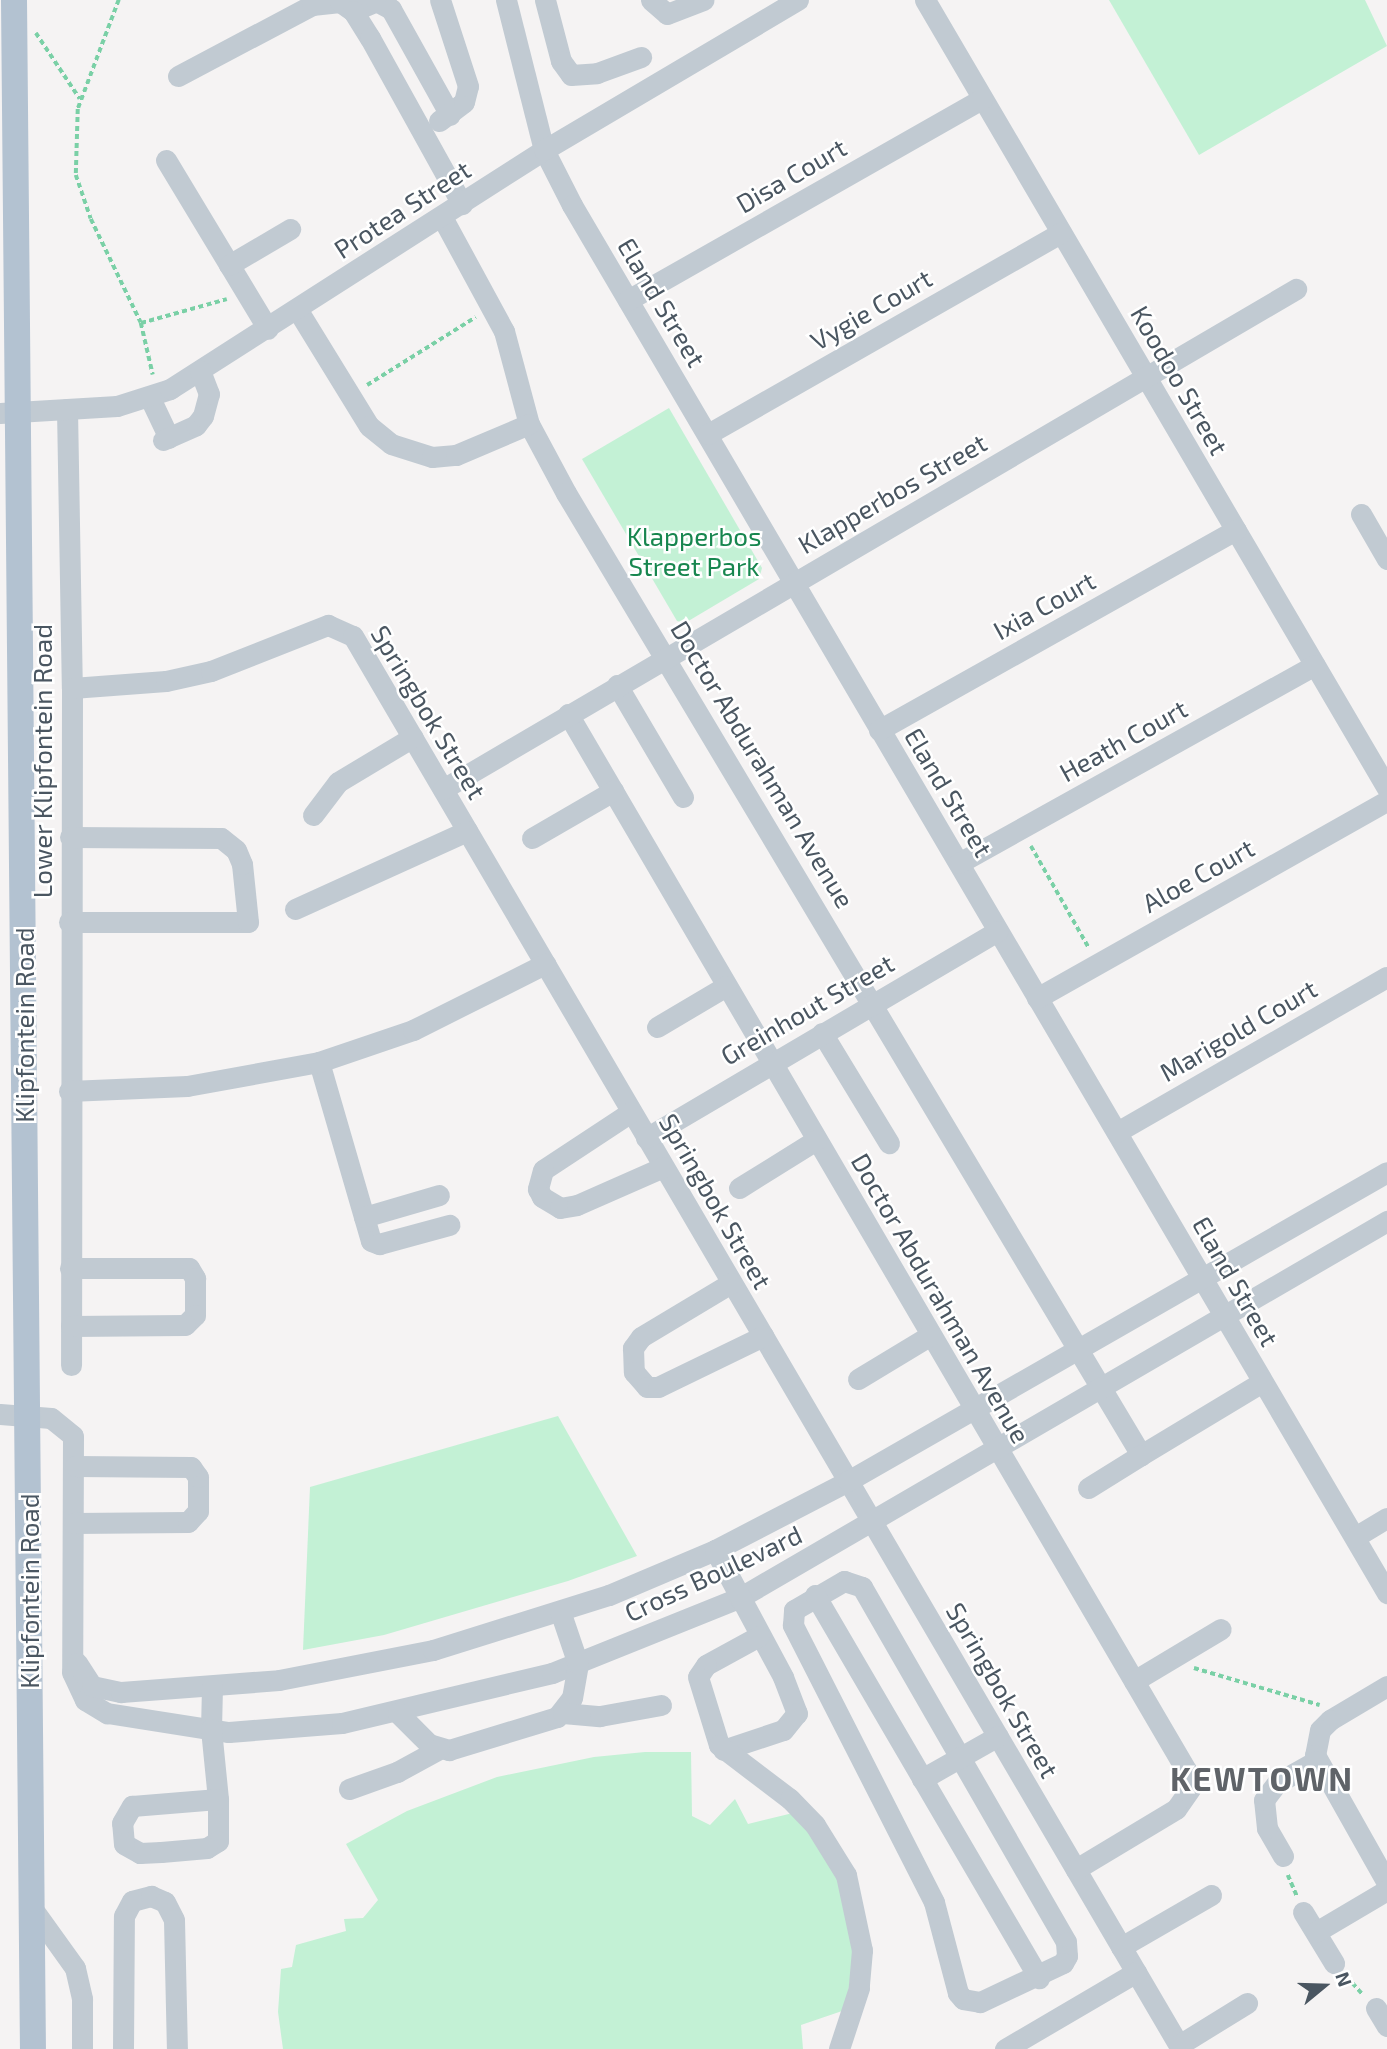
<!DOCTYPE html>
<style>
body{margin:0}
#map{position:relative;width:1387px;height:2049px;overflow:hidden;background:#f5f3f3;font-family:"Exo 2",sans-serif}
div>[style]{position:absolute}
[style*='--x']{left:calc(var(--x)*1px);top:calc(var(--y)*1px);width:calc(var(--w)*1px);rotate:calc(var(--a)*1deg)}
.green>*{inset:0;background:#c3f1d5}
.path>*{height:3.5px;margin-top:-1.75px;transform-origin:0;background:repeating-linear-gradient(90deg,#7ad0a6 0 5px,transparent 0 8.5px)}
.minor>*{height:21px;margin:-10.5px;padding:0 10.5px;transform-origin:10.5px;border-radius:10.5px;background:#c1cad2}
.major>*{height:26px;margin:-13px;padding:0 13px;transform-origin:13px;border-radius:13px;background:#b3c2d1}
span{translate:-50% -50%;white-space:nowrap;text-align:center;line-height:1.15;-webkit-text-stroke:5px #fff;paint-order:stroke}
.street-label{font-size:26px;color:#4a5661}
.park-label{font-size:26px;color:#17864f}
.district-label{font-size:33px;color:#5f6368;font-weight:700;letter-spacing:2px}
.north{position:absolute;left:1289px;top:1951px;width:70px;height:70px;-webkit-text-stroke:5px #fff;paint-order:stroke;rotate:71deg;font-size:19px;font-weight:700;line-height:28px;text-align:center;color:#4a5661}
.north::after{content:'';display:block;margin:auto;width:24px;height:32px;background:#4a5661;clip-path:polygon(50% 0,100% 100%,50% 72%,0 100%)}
</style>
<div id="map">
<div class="green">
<i style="clip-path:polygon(1109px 0,1365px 0,1387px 46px,1199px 155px)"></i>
<i style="clip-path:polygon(669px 408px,762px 568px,759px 579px,685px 623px,677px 621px,582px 459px)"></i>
<i style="clip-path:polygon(558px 1416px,637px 1556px,568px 1581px,384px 1635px,303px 1650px,310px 1487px)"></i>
<i style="clip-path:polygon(645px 1752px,691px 1752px,692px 1816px,710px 1825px,735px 1799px,748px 1824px,793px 1813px,814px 1833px,843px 1882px,855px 1951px,845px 2010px,801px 2025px,803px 2049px,283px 2049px,278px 2012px,281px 1969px,292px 1967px,296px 1945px,346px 1931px,344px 1919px,363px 1918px,378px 1900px,346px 1844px,407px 1811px,497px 1777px,594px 1757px)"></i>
</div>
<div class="path">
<i style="--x:119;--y:0;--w:116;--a:110.6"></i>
<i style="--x:78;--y:109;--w:66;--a:91.7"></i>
<i style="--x:76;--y:175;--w:46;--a:71.2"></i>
<i style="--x:91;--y:219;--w:115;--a:64.3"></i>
<i style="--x:141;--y:323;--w:53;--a:77"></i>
<i style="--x:36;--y:33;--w:79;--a:56.3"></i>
<i style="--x:141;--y:323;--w:89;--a:-15.6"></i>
<i style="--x:367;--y:385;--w:128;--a:-32"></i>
<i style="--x:1031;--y:846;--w:117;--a:60.4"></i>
<i style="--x:1194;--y:1668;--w:131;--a:16.4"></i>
<i style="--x:1288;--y:1875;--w:23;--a:67"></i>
<i style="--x:1347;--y:1977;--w:24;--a:48"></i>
</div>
<div class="minor">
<i style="--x:506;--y:0;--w:155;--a:75.8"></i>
<i style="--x:544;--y:150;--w:62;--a:63"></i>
<i style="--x:572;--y:205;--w:1610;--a:59.58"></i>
<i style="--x:545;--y:0;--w:63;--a:75.3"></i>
<i style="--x:561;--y:61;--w:17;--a:54"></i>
<i style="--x:571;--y:75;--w:26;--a:-4"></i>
<i style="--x:597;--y:73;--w:47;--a:-20"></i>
<i style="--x:651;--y:0;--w:21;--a:41"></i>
<i style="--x:667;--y:14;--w:39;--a:-21"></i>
<i style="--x:925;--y:0;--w:913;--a:59.62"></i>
<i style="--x:353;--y:11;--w:25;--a:-23"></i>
<i style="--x:376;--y:1;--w:17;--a:28"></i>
<i style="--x:391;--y:9;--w:121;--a:60.9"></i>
<i style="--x:178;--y:76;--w:152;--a:-27.9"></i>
<i style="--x:312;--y:5;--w:28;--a:-6"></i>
<i style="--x:340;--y:2;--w:16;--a:35"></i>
<i style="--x:353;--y:11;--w:32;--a:58"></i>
<i style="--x:370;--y:38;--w:190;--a:61"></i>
<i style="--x:439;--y:121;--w:31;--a:-37"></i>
<i style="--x:464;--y:102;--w:16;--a:-76"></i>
<i style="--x:468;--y:86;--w:90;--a:-108"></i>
<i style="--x:166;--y:160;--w:197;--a:58.9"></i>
<i style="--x:442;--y:217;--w:130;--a:61.5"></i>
<i style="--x:504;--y:331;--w:96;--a:75"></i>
<i style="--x:529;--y:424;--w:78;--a:61.8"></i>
<i style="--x:566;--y:493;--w:1121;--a:59.13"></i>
<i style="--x:1141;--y:1455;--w:141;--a:-31.1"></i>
<i style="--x:229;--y:265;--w:71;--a:-30.5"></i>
<i style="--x:628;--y:300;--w:407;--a:-29.6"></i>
<i style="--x:297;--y:309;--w:137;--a:58.4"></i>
<i style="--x:369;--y:426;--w:28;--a:39"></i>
<i style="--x:391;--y:444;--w:43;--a:17.6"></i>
<i style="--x:432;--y:457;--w:24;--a:-5"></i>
<i style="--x:456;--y:455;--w:79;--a:-23"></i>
<i style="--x:150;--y:398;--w:44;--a:64.6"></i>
<i style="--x:67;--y:409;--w:279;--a:89"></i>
<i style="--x:72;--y:688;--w:677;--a:90.08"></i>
<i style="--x:0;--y:413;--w:117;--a:-3.4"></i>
<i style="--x:117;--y:406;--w:56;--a:-17.8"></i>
<i style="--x:170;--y:389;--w:444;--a:-32.6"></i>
<i style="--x:544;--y:150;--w:295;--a:-30.6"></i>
<i style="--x:708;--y:434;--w:406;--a:-29.7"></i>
<i style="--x:163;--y:440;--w:36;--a:-24"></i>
<i style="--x:196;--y:425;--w:11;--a:-52"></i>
<i style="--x:203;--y:416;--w:23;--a:-75"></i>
<i style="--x:209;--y:394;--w:25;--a:-111"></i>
<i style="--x:1361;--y:514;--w:52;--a:60"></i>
<i style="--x:617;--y:685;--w:130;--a:59.5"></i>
<i style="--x:72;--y:688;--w:94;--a:-4.3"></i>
<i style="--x:166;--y:681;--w:46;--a:-12.5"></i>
<i style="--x:211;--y:671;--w:126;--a:-21.5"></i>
<i style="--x:328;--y:625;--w:27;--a:24"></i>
<i style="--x:353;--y:636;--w:1638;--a:59.63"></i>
<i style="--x:568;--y:714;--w:1224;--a:59.66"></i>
<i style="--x:1186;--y:1770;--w:19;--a:78"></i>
<i style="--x:1190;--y:1789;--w:24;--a:125"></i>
<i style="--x:1176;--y:1809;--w:117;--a:149"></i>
<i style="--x:879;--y:730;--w:409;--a:-29.3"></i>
<i style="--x:443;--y:789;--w:989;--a:-30.38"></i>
<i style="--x:313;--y:815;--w:41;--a:-52.9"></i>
<i style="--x:338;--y:782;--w:87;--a:-31"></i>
<i style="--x:532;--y:838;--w:94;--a:-30.1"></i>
<i style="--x:959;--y:863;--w:407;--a:-29.1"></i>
<i style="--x:295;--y:909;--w:189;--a:-24.4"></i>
<i style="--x:69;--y:922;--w:179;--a:0"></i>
<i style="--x:248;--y:922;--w:58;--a:-95.9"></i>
<i style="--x:242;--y:864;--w:15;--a:-113"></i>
<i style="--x:236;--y:850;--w:19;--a:-141"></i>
<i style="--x:221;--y:838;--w:151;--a:-179.6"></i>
<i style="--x:1037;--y:998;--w:402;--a:-29.4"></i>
<i style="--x:657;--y:1027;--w:80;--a:-30.7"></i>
<i style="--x:822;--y:1033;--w:129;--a:58.7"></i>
<i style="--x:319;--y:1062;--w:186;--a:73.8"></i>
<i style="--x:371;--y:1241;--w:9;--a:21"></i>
<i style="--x:379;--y:1244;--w:73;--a:-15.2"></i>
<i style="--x:69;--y:1091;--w:118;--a:-2.4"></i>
<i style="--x:187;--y:1086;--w:134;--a:-10.3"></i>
<i style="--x:319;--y:1062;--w:99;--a:-18.8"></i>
<i style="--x:413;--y:1030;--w:148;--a:-26.6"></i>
<i style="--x:631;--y:1112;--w:105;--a:146.6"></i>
<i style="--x:543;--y:1170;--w:20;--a:105"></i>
<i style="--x:538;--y:1189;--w:9;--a:63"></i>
<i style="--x:542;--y:1197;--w:21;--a:31"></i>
<i style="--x:560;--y:1208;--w:17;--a:-10"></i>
<i style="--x:577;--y:1205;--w:94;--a:-23.8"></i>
<i style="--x:1117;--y:1132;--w:311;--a:-29.9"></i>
<i style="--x:646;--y:1138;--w:408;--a:-30.5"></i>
<i style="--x:739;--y:1188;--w:91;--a:-31.9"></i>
<i style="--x:364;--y:1217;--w:78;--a:-16.3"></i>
<i style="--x:70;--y:1268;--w:119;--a:0"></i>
<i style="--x:189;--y:1268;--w:12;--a:59"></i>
<i style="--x:195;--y:1278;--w:37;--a:90"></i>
<i style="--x:195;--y:1315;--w:14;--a:135"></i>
<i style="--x:185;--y:1325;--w:114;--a:179.5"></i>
<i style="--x:731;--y:1283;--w:105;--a:149"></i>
<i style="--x:641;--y:1337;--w:14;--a:126"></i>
<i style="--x:633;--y:1348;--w:24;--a:88"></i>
<i style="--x:634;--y:1372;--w:20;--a:49"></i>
<i style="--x:647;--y:1387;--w:11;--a:0"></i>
<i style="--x:658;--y:1387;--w:117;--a:-25.9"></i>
<i style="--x:858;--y:1379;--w:85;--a:-31.1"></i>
<i style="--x:0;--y:1414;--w:51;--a:4.5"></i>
<i style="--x:51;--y:1418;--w:28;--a:39"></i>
<i style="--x:73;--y:1436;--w:236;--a:90.2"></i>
<i style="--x:72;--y:1672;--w:31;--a:65"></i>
<i style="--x:85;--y:1700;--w:26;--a:31"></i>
<i style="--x:107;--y:1713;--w:123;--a:8.9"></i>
<i style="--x:229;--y:1732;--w:113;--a:-4.6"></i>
<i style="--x:342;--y:1723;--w:216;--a:-13.4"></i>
<i style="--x:552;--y:1673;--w:201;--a:-21.9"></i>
<i style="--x:739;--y:1598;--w:750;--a:-30.19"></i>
<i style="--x:1088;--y:1488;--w:62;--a:-31.9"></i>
<i style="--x:74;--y:1523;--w:114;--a:-0.5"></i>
<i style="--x:188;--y:1522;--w:15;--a:-48"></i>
<i style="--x:198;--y:1511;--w:34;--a:-90"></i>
<i style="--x:198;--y:1477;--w:12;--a:-125"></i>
<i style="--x:191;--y:1467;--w:116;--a:-179.5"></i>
<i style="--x:1355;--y:1537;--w:37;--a:-31"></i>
<i style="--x:715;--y:1550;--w:144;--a:61.8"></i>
<i style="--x:783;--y:1677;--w:39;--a:69"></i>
<i style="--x:797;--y:1713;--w:22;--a:129"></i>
<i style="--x:783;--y:1730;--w:63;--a:161.6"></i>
<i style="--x:844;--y:1581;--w:19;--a:18"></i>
<i style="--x:862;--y:1587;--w:409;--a:60.1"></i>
<i style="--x:1066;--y:1942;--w:14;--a:86"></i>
<i style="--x:1067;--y:1956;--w:8;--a:120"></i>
<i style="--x:1063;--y:1963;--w:92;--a:154.8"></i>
<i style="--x:980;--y:2002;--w:17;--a:-170"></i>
<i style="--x:963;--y:1999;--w:8;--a:-130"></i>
<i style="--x:958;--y:1993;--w:94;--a:-104.8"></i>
<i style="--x:934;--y:1902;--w:311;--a:-117"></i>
<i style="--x:793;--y:1625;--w:15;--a:-86"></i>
<i style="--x:794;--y:1610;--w:58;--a:-30.1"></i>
<i style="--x:815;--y:1595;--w:444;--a:59.7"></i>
<i style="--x:759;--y:1636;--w:60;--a:151.3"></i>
<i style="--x:706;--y:1665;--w:14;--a:124"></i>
<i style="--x:698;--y:1677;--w:71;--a:72.8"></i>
<i style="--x:719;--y:1745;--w:89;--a:37.3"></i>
<i style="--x:790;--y:1799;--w:36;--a:46"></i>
<i style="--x:815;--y:1825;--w:59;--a:58.2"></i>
<i style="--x:846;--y:1875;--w:77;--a:78"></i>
<i style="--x:862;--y:1950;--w:38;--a:95"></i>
<i style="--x:859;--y:1988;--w:64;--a:108.2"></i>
<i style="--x:77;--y:1663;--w:27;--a:57"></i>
<i style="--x:92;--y:1686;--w:30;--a:12"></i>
<i style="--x:121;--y:1692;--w:158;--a:-4.3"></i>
<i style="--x:279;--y:1680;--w:157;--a:-11"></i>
<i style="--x:433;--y:1650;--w:184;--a:-17.4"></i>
<i style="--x:609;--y:1595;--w:115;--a:-23"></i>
<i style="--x:715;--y:1550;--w:150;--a:-27.4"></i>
<i style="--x:848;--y:1481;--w:621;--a:-29.82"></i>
<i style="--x:1134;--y:1681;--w:101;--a:-30.9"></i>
<i style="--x:212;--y:1686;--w:43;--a:91.3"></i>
<i style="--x:211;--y:1729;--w:70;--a:84.3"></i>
<i style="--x:218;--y:1799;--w:42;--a:90"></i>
<i style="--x:218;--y:1841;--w:13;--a:148"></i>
<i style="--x:207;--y:1848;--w:46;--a:175"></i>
<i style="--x:161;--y:1852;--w:21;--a:177"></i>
<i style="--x:140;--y:1853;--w:18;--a:-151"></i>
<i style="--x:124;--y:1844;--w:21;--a:-95"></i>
<i style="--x:122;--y:1823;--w:20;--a:-60"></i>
<i style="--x:132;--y:1806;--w:86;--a:-4.7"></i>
<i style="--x:1387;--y:1686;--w:66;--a:149.2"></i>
<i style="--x:1330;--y:1720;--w:14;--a:135"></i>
<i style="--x:1320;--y:1730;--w:25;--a:101"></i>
<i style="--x:1315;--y:1755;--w:147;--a:60.6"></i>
<i style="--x:398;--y:1713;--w:44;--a:45"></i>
<i style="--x:429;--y:1744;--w:21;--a:17"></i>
<i style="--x:449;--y:1750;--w:113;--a:-17"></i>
<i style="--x:557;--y:1717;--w:24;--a:-52"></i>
<i style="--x:572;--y:1698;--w:35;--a:-80"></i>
<i style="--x:578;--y:1664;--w:56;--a:-108.8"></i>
<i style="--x:563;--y:1713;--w:37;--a:5"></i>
<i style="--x:600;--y:1716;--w:62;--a:-10.2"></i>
<i style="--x:922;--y:1779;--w:87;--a:-29.5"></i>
<i style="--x:349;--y:1789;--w:51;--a:-19.5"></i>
<i style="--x:397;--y:1772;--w:48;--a:-28.7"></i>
<i style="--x:1283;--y:1856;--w:32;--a:-120"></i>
<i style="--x:1267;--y:1828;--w:28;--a:-96"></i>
<i style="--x:1264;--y:1800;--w:21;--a:-53"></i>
<i style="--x:1277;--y:1783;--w:45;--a:-29.4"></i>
<i style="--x:32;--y:1908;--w:74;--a:54.4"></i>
<i style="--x:75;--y:1968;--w:32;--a:77"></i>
<i style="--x:82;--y:1999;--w:50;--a:90"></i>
<i style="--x:1303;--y:1912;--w:60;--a:58.7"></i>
<i style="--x:1316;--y:1932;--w:82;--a:-30.6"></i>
<i style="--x:1121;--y:1947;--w:104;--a:-30"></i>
<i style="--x:1376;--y:2008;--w:21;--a:59"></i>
<i style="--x:1179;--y:2045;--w:80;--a:-31.7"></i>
<i style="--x:123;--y:2049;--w:133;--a:-89.6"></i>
<i style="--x:124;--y:1916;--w:17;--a:-62"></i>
<i style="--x:132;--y:1901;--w:20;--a:-15"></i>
<i style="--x:151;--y:1896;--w:15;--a:23"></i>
<i style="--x:165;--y:1902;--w:20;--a:63"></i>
<i style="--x:174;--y:1920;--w:129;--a:88.7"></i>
<i style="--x:1005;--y:2049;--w:152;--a:-30.4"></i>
</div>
<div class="major">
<i style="--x:14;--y:0;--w:2049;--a:89.47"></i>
</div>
<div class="street-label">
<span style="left:791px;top:175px;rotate:-30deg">Disa Court</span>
<span style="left:402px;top:209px;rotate:-33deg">Protea Street</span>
<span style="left:662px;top:302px;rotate:59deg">Eland Street</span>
<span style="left:871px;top:309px;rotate:-30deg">Vygie Court</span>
<span style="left:1180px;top:380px;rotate:60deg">Koodoo Street</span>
<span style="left:892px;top:493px;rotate:-30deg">Klapperbos Street</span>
<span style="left:1044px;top:605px;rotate:-29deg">Ixia Court</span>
<span style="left:429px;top:712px;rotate:59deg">Springbok Street</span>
<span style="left:1123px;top:740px;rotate:-29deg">Heath Court</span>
<span style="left:42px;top:761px;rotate:-90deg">Lower Klipfontein Road</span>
<span style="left:763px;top:764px;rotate:59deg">Doctor Abdurahman Avenue</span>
<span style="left:949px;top:792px;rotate:59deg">Eland Street</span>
<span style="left:1198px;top:875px;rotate:-29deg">Aloe Court</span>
<span style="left:807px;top:1009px;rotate:-30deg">Greinhout Street</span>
<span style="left:24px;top:1025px;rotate:-90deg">Klipfontein Road</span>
<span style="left:1238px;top:1030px;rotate:-30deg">Marigold Court</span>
<span style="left:716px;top:1201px;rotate:60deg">Springbok Street</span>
<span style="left:1236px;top:1281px;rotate:60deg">Eland Street</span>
<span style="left:941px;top:1298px;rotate:60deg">Doctor Abdurahman Avenue</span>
<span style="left:713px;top:1573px;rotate:-25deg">Cross Boulevard</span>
<span style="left:29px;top:1591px;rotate:-90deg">Klipfontein Road</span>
<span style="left:1003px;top:1690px;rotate:60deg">Springbok Street</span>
</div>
<div class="park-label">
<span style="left:694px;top:551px">Klapperbos<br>Street Park</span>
</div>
<div class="district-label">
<span style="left:1262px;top:1779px">KEWTOWN</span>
</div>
<div class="north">N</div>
</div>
